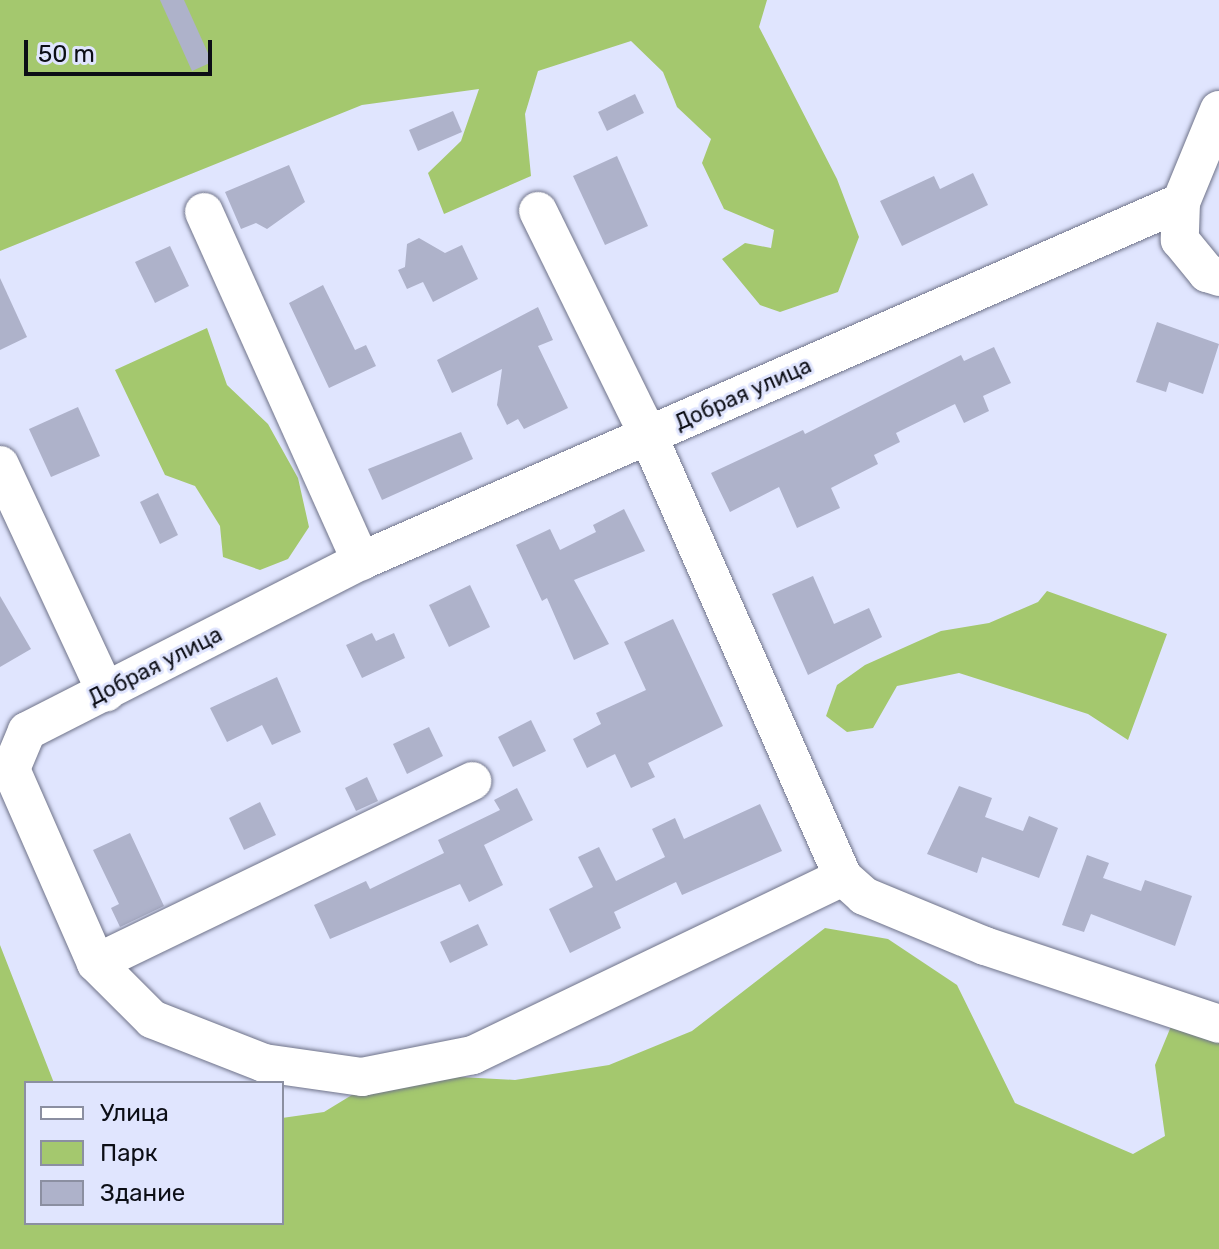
<!DOCTYPE html>
<meta charset="utf-8">
<style>
body{margin:0}
#map{position:relative;width:1219px;height:1249px;overflow:hidden;background:#e0e5fe;font-family:Rubik,sans-serif}
div>[style]{position:absolute}
[style*='--x']{left:calc(var(--x)*1px);top:calc(var(--y)*1px);width:calc(var(--w)*1px);rotate:calc(var(--a)*1deg)}
.green>*{inset:0;background:#a4c86e}
.building>*{inset:0;background:#aeb2ca}
.roads{filter:drop-shadow(0 0 2px #6f7389) drop-shadow(0 0 2px #6f7389)}
.minor>*{height:38px;margin:-19px;padding:0 19px;transform-origin:19px;border-radius:19px;background:#fff}
span{translate:-50% -50%;white-space:nowrap;text-align:center;line-height:1.15;-webkit-text-stroke:6px #e0e5fe;paint-order:stroke}
.street-label{font-size:22px;color:#0c0e16}
.legend{position:absolute;left:24px;top:1081px;width:260px;height:144px;box-sizing:border-box;background:#e0e5fe;border:2px solid #8b8fa1;margin:0;padding:10px 14px;list-style:none;font-size:24px;color:#0c0e16}
.legend li{display:flex;align-items:center;gap:16px;height:40px}
.legend b{width:40px;border:2px solid #8b8fa1}
.scale{position:absolute;left:24px;top:40px;width:188px;height:36px;box-sizing:border-box;border:4px solid #0c0e16;border-top:0;padding-left:10px;font-size:24px;line-height:28px;white-space:nowrap;color:#0c0e16;-webkit-text-stroke:6px #e0e5fe;paint-order:stroke}
</style>
<div id="map">
<div class="green">
<i style="clip-path:polygon(0 0,767px 0,759px 27px,837px 179px,859px 237px,838px 292px,780px 312px,760px 305px,722px 259px,745px 243px,771px 248px,774px 230px,724px 209px,702px 163px,711px 139px,677px 107px,663px 72px,631px 41px,538px 71px,525px 114px,531px 176px,444px 214px,428px 173px,461px 141px,479px 89px,362px 105px,0 251px)"></i>
<i style="clip-path:polygon(207px 328px,227px 385px,268px 424px,298px 478px,309px 527px,288px 559px,260px 570px,223px 557px,220px 526px,195px 486px,165px 475px,115px 370px)"></i>
<i style="clip-path:polygon(1047px 591px,1167px 634px,1128px 740px,1088px 714px,959px 673px,897px 686px,873px 728px,847px 732px,826px 716px,837px 685px,865px 665px,941px 631px,989px 623px,1038px 602px)"></i>
<i style="clip-path:polygon(825px 928px,888px 939px,957px 985px,1015px 1103px,1133px 1154px,1165px 1136px,1155px 1065px,1172px 1024px,1219px 1038px,1219px 1249px,0 1249px,0 945px,54px 1083px,26px 1083px,26px 1223px,282px 1223px,282px 1118px,324px 1112px,388px 1073px,515px 1080px,609px 1065px,692px 1031px)"></i>
</div>
<div class="building">
<i style="clip-path:polygon(160px 0,184px 0,212px 62px,192px 71px)"></i>
<i style="clip-path:polygon(635px 94px,644px 113px,607px 131px,598px 112px)"></i>
<i style="clip-path:polygon(453px 111px,462px 132px,418px 151px,409px 130px)"></i>
<i style="clip-path:polygon(617px 156px,648px 226px,605px 245px,573px 176px)"></i>
<i style="clip-path:polygon(289px 165px,305px 202px,267px 229px,256px 223px,241px 229px,225px 192px)"></i>
<i style="clip-path:polygon(973px 173px,988px 205px,902px 246px,880px 201px,934px 176px,940px 189px)"></i>
<i style="clip-path:polygon(419px 238px,445px 253px,462px 245px,478px 279px,433px 302px,423px 282px,407px 289px,398px 270px,405px 267px,407px 244px)"></i>
<i style="clip-path:polygon(170px 246px,189px 286px,155px 303px,135px 262px)"></i>
<i style="clip-path:polygon(0 278px,27px 337px,0 350px)"></i>
<i style="clip-path:polygon(323px 285px,355px 350px,366px 345px,376px 366px,329px 388px,289px 303px)"></i>
<i style="clip-path:polygon(538px 307px,553px 340px,538px 346px,568px 408px,524px 429px,518px 419px,507px 425px,497px 405px,502px 369px,452px 393px,437px 360px)"></i>
<i style="clip-path:polygon(1157px 322px,1219px 344px,1203px 394px,1169px 382px,1166px 392px,1136px 382px)"></i>
<i style="clip-path:polygon(994px 347px,1011px 383px,983px 396px,989px 411px,964px 423px,955px 404px,896px 433px,900px 442px,874px 455px,878px 464px,831px 488px,840px 508px,797px 528px,779px 487px,730px 512px,711px 473px,803px 430px,805px 434px,961px 355px,964px 361px)"></i>
<i style="clip-path:polygon(78px 407px,100px 456px,51px 477px,29px 429px)"></i>
<i style="clip-path:polygon(461px 432px,473px 459px,382px 500px,368px 469px)"></i>
<i style="clip-path:polygon(158px 493px,178px 535px,160px 544px,140px 502px)"></i>
<i style="clip-path:polygon(624px 509px,645px 551px,574px 580px,609px 644px,574px 660px,547px 598px,542px 601px,516px 545px,550px 529px,560px 550px,596px 532px,593px 525px)"></i>
<i style="clip-path:polygon(813px 576px,834px 624px,869px 608px,882px 637px,808px 675px,772px 594px)"></i>
<i style="clip-path:polygon(470px 585px,490px 627px,449px 647px,429px 605px)"></i>
<i style="clip-path:polygon(0 596px,31px 649px,0 667px)"></i>
<i style="clip-path:polygon(673px 619px,723px 726px,648px 763px,655px 777px,631px 788px,615px 754px,587px 768px,573px 739px,601px 724px,596px 713px,646px 690px,624px 642px)"></i>
<i style="clip-path:polygon(372px 633px,376px 641px,394px 633px,405px 658px,362px 678px,346px 645px)"></i>
<i style="clip-path:polygon(277px 677px,301px 732px,272px 745px,262px 725px,227px 742px,210px 708px)"></i>
<i style="clip-path:polygon(531px 720px,546px 751px,513px 767px,498px 737px)"></i>
<i style="clip-path:polygon(429px 727px,443px 756px,407px 774px,393px 744px)"></i>
<i style="clip-path:polygon(367px 777px,378px 801px,356px 811px,345px 788px)"></i>
<i style="clip-path:polygon(959px 786px,992px 798px,985px 817px,1023px 831px,1029px 816px,1058px 828px,1039px 878px,982px 857px,977px 873px,927px 854px)"></i>
<i style="clip-path:polygon(517px 788px,533px 820px,484px 845px,503px 885px,469px 902px,460px 884px,330px 939px,314px 905px,366px 881px,370px 889px,444px 853px,438px 840px,500px 810px,494px 800px)"></i>
<i style="clip-path:polygon(260px 802px,276px 835px,244px 850px,229px 818px)"></i>
<i style="clip-path:polygon(760px 804px,782px 851px,682px 895px,676px 882px,614px 912px,621px 928px,570px 953px,549px 909px,593px 887px,578px 857px,599px 847px,616px 881px,665px 857px,652px 829px,675px 818px,684px 839px)"></i>
<i style="clip-path:polygon(130px 833px,164px 906px,120px 927px,111px 908px,119px 904px,93px 850px)"></i>
<i style="clip-path:polygon(1087px 855px,1109px 863px,1103px 878px,1141px 891px,1145px 880px,1192px 896px,1175px 946px,1091px 914px,1084px 932px,1062px 925px)"></i>
<i style="clip-path:polygon(478px 924px,488px 945px,450px 963px,440px 942px)"></i>
</div>
<div class="roads">
<div class="minor">
<i style="--x:1219;--y:110;--w:100;--a:112.4"></i>
<i style="--x:1181;--y:202;--w:38;--a:92"></i>
<i style="--x:1180;--y:240;--w:43;--a:50.7"></i>
<i style="--x:1207;--y:273;--w:13;--a:18"></i>
<i style="--x:538;--y:211;--w:250;--a:63.8"></i>
<i style="--x:648;--y:435;--w:483;--a:66.2"></i>
<i style="--x:843;--y:877;--w:28;--a:42"></i>
<i style="--x:864;--y:896;--w:131;--a:22.5"></i>
<i style="--x:985;--y:946;--w:247;--a:18.4"></i>
<i style="--x:204;--y:212;--w:383;--a:65.8"></i>
<i style="--x:0;--y:465;--w:251;--a:65"></i>
<i style="--x:843;--y:877;--w:411;--a:154.3"></i>
<i style="--x:473;--y:1055;--w:113;--a:168.8"></i>
<i style="--x:362;--y:1077;--w:99;--a:-171.9"></i>
<i style="--x:264;--y:1063;--w:120;--a:-158.6"></i>
<i style="--x:152;--y:1019;--w:79;--a:-135"></i>
<i style="--x:96;--y:963;--w:212;--a:-113.7"></i>
<i style="--x:11;--y:769;--w:41;--a:-67.2"></i>
<i style="--x:27;--y:731;--w:375;--a:-27"></i>
<i style="--x:361;--y:561;--w:895;--a:-23.64"></i>
<i style="--x:96;--y:963;--w:418;--a:-25.8"></i>
</div>
</div>
<div class="street-label">
<span style="left:743px;top:394px;rotate:-24deg">Добрая улица</span>
<span style="left:155px;top:666px;rotate:-27deg">Добрая улица</span>
</div>
<ul class="legend">
<li><b style="height:10px;background:#fff"></b>Улица</li>
<li><b style="height:22px;background:#a4c86e"></b>Парк</li>
<li><b style="height:22px;background:#aeb2ca"></b>Здание</li>
</ul>
<div class="scale">50 m</div>
</div>
